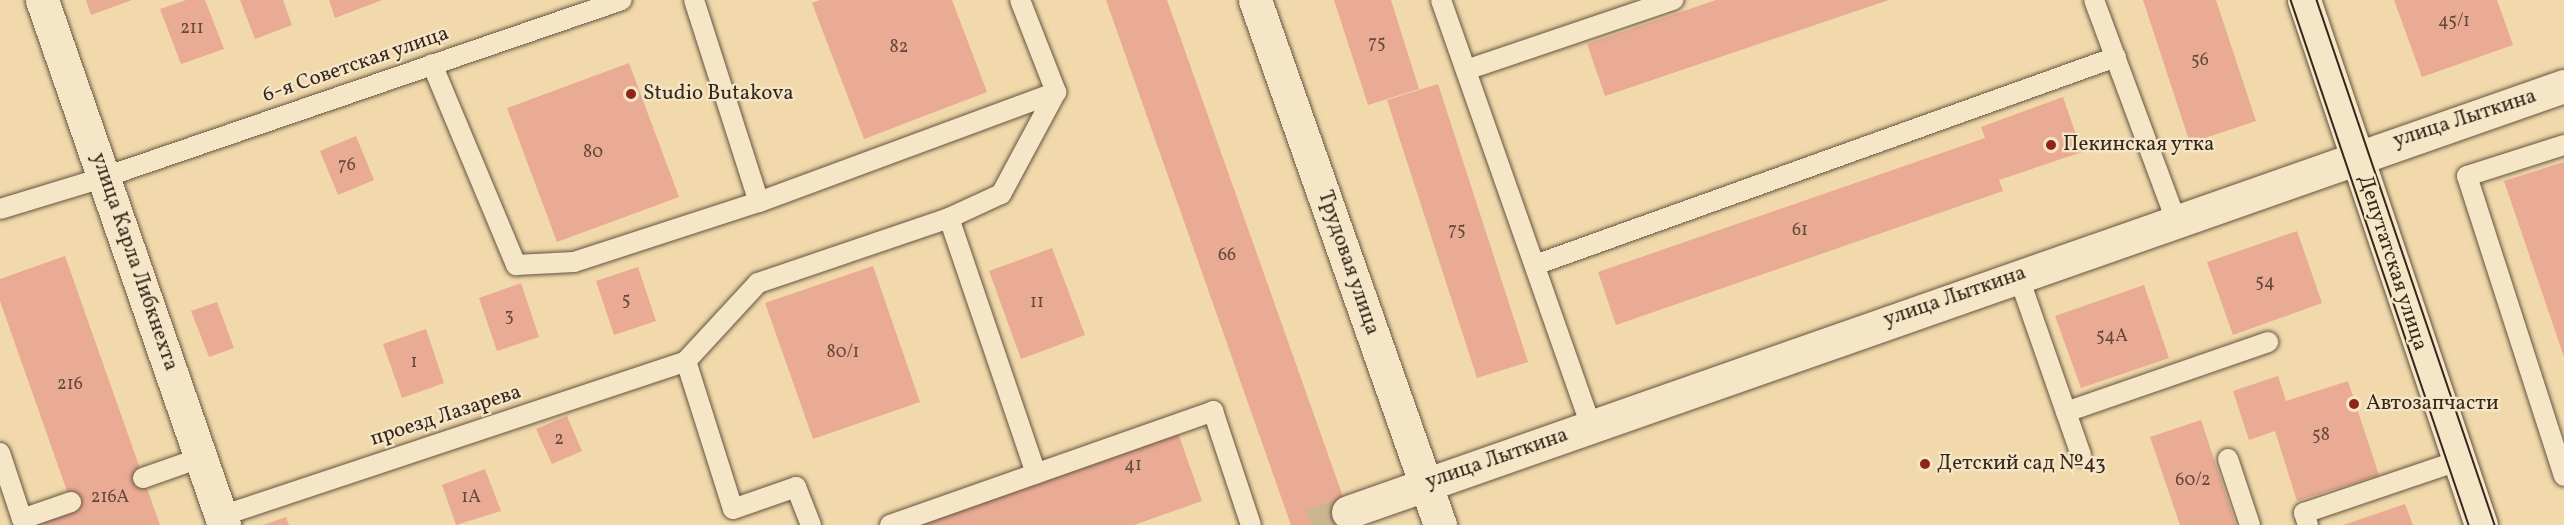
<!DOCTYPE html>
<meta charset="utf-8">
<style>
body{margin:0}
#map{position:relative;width:2564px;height:525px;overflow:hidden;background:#f1d9ab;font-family:Vollkorn,serif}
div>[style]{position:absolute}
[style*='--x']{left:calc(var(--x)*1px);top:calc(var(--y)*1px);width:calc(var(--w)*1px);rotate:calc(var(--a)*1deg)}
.building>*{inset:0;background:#eaab94}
.minor-tunnel>*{height:33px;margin-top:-16.5px;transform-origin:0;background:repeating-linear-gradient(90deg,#ccb68e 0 33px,transparent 0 49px)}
.roads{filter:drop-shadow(0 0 2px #655440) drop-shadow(0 0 2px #655440)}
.service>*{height:20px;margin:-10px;padding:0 10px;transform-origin:10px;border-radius:10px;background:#f6e6c8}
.minor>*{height:33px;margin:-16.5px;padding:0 16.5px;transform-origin:16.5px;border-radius:16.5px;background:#f6e6c8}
.tertiary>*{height:33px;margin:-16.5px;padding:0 16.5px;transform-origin:16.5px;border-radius:16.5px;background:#f6e6c8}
.secondary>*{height:33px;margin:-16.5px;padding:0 16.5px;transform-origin:16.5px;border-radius:16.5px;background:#f6e6c8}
.tram>*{height:1.5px;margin:-0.75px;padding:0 0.75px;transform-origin:0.75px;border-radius:0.75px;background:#36281c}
.dots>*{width:16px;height:16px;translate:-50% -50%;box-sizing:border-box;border:3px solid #f6e6c8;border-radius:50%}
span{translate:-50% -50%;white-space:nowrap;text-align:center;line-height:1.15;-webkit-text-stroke:4.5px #f6e6c8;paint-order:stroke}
.number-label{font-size:18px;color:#63493a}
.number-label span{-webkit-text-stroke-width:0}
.street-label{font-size:21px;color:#36281c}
.poi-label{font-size:21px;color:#36281c}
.left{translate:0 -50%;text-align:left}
</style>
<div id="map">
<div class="building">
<i style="clip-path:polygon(86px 0,132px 0,91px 15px)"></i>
<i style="clip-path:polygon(186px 0,205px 0,224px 49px,181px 64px,160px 9px)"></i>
<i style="clip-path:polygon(240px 0,283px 0,292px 25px,255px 39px)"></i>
<i style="clip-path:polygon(329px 0,382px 0,335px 18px)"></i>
<i style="clip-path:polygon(820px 0,952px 0,987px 92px,864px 139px,812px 3px)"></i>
<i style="clip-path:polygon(1106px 0,1167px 0,1353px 525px,1291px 525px)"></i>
<i style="clip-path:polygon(1334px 0,1391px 0,1419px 89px,1368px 105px)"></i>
<i style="clip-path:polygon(1716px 0,1889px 0,1605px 96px,1587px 44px)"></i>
<i style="clip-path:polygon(2143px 0,2216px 0,2256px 121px,2190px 143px)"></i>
<i style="clip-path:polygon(2394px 0,2497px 0,2513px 45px,2422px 77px)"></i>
<i style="clip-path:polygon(629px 63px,679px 197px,557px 242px,507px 108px)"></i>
<i style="clip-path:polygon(1438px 84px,1528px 362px,1477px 378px,1387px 100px)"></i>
<i style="clip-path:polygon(2063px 97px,2082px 152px,1999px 180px,2003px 191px,1616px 325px,1598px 272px,1985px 138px,1981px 127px)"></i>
<i style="clip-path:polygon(356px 136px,374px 180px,338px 195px,320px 151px)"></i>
<i style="clip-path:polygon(2564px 162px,2564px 357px,2504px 181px)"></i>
<i style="clip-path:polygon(2297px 231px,2322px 303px,2233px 335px,2207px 262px)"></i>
<i style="clip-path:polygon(1052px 248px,1085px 335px,1021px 359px,989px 271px)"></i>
<i style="clip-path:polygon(65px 256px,160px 525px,36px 525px,74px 511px,0 301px,0 279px)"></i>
<i style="clip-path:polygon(873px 266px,920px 402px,813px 439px,765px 303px)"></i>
<i style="clip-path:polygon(638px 267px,656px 321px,614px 335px,596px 281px)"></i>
<i style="clip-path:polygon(521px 283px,539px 337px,497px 351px,479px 298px)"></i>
<i style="clip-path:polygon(2144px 285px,2169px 358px,2081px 388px,2055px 316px)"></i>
<i style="clip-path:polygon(217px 302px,234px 348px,209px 357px,191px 311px)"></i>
<i style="clip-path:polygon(426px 329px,444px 383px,402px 398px,383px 344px)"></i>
<i style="clip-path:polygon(2278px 376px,2286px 401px,2348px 381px,2379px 475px,2297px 501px,2275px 431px,2249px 440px,2233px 391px)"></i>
<i style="clip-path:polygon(567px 416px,582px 451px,552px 464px,536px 429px)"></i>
<i style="clip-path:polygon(2201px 420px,2236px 525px,2180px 525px,2150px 437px)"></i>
<i style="clip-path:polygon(1177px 430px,1202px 501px,1134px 525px,910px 525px)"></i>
<i style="clip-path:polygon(485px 469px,501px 511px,456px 525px,442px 485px)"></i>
<i style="clip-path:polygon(2405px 504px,2413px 525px,2343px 525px)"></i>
<i style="clip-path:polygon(286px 517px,289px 525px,263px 525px)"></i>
</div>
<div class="minor-tunnel">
<i style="--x:1312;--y:525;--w:38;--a:-20"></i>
</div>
<div class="roads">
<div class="service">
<i style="--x:694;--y:0;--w:212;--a:72.2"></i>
<i style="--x:1020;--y:0;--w:99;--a:68.6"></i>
<i style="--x:1441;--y:0;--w:451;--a:70.6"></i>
<i style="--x:2094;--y:0;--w:235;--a:69.6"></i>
<i style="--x:432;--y:64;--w:218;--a:67.3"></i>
<i style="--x:516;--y:265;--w:58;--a:-3"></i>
<i style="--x:574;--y:262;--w:194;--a:-18"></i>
<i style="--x:759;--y:202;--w:317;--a:-20.3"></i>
<i style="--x:1056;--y:92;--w:116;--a:118.3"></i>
<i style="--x:1001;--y:194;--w:57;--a:155.2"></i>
<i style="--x:1466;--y:70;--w:219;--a:-18.7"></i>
<i style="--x:2564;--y:145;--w:102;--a:162.3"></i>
<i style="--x:2467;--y:176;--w:315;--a:72.1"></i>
<i style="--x:0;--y:209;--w:110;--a:-16.9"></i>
<i style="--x:105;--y:177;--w:546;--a:-18.9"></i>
<i style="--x:1535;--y:265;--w:617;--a:-19.7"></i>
<i style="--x:2018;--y:275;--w:191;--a:70.7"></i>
<i style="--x:686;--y:361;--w:155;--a:72.4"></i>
<i style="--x:733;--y:509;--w:67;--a:-19.2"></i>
<i style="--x:796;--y:487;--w:41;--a:68.5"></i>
<i style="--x:2066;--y:412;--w:214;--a:-19.1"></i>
<i style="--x:0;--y:453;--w:70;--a:71.6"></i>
<i style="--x:22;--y:519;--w:52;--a:-19.1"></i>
<i style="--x:2228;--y:459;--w:70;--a:71.6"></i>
<i style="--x:143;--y:478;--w:60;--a:-19.3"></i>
<i style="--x:221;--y:516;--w:490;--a:-18.4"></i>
<i style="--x:686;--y:361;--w:106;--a:-47.3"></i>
<i style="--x:758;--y:283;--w:202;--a:-18.8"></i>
<i style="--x:949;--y:218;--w:270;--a:71.2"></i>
<i style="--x:890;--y:525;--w:343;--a:-19.4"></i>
<i style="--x:1213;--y:411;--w:120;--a:71.6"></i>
<i style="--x:2308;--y:525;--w:13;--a:-108"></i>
<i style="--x:2304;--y:513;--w:163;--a:-18.7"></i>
</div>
<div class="minor">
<i style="--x:1255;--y:0;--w:557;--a:70.59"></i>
<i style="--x:1348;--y:512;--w:1288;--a:-19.31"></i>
</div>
<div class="tertiary">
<i style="--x:42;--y:0;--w:556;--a:70.88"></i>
</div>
<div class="secondary">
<i style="--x:2304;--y:0;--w:554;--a:71.37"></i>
</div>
</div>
<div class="tram">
<i style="--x:2291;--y:0;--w:554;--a:71.27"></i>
<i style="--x:2317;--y:0;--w:554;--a:71.27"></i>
</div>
<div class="dots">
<i style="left:631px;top:94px;background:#8f2418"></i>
<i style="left:2051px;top:145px;background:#8f2418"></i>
<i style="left:2354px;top:404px;background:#8f2418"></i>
<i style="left:1925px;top:464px;background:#8f2418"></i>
</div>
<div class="number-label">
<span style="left:2454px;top:22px">45/1</span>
<span style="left:192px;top:29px">211</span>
<span style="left:1377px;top:44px">75</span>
<span style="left:899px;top:48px">82</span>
<span style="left:2200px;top:61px">56</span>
<span style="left:593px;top:153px">80</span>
<span style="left:347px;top:166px">76</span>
<span style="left:1457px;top:231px">75</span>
<span style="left:1800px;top:231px">61</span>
<span style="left:1227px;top:256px">66</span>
<span style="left:2265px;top:283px">54</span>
<span style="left:626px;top:301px">5</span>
<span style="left:1037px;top:303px">11</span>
<span style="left:509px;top:317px">3</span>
<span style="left:2112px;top:337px">54А</span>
<span style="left:843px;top:353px">80/1</span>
<span style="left:414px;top:363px">1</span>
<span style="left:70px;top:385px">216</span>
<span style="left:2321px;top:436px">58</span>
<span style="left:559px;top:440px">2</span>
<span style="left:1133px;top:466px">41</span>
<span style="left:2193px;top:481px">60/2</span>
<span style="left:110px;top:498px">216А</span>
<span style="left:471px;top:498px">1А</span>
</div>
<div class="street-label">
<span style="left:356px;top:65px;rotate:-19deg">6-я Советская улица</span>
<span style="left:2465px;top:119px;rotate:-18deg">улица Лыткина</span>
<span style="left:134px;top:262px;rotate:71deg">улица Карла Либкнехта</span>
<span style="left:1348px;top:263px;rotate:71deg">Трудовая улица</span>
<span style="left:2392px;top:263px;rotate:72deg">Депутатская улица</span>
<span style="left:1955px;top:297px;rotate:-19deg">улица Лыткина</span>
<span style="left:446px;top:416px;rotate:-18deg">проезд Лазарева</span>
<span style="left:1497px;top:459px;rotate:-19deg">улица Лыткина</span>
</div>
<div class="poi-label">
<span class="left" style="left:643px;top:94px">Studio Butakova</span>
<span class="left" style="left:2063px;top:145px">Пекинская утка</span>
<span class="left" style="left:2366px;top:404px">Автозапчасти</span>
<span class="left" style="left:1937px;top:464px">Детский сад №43</span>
</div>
</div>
